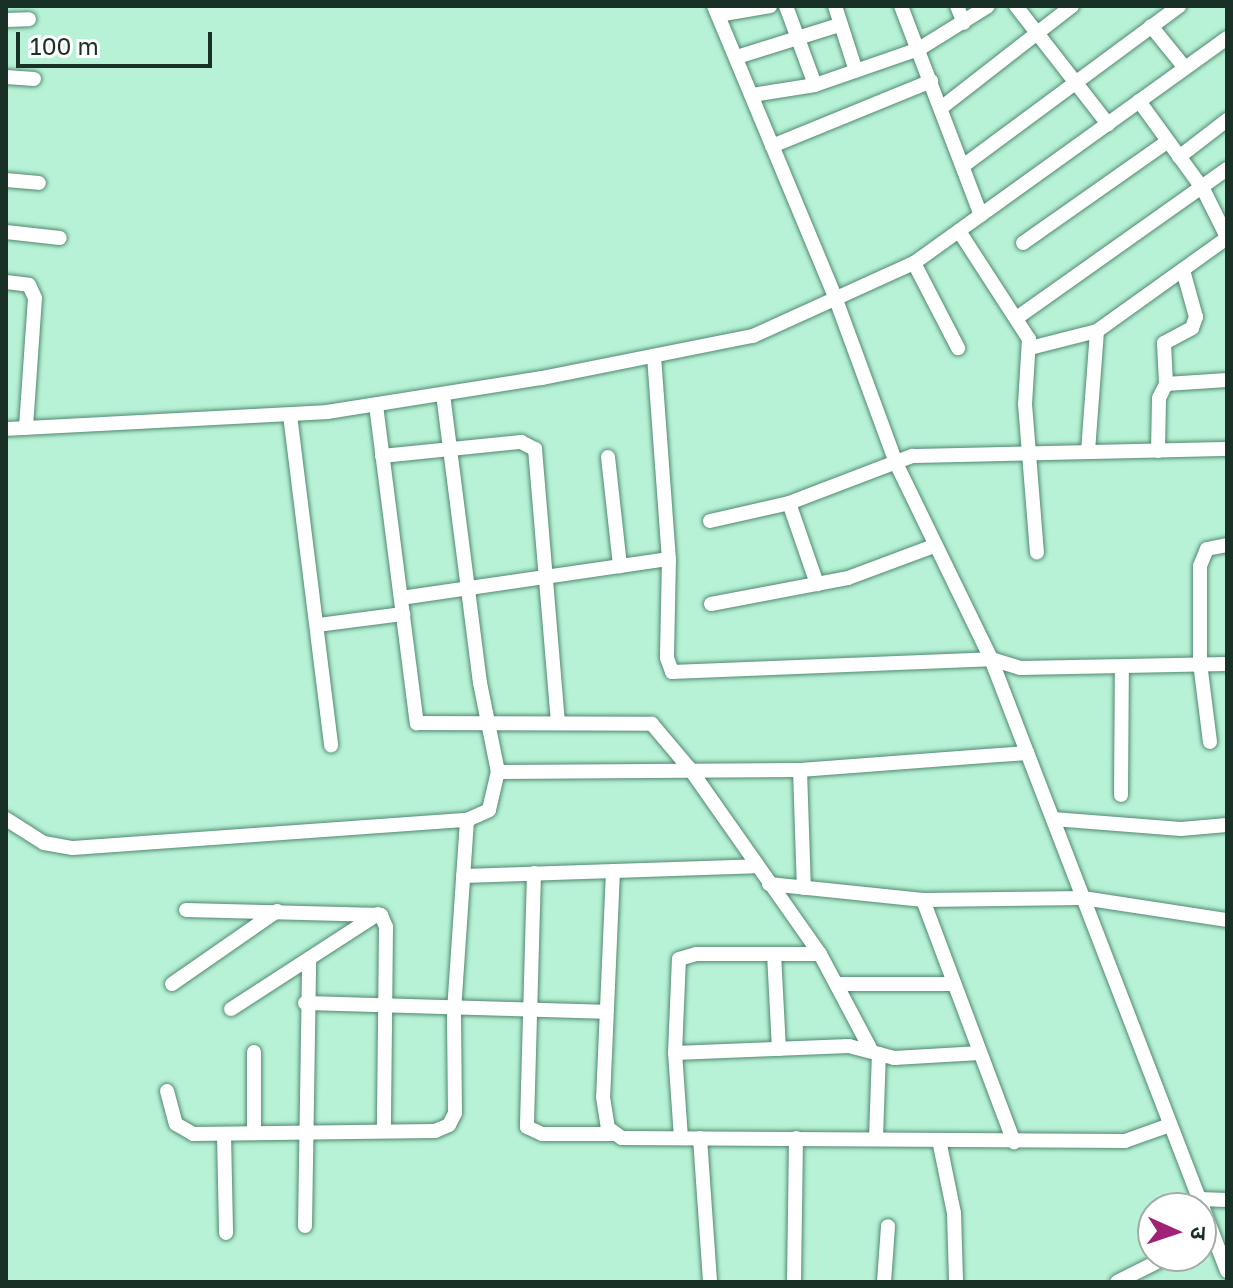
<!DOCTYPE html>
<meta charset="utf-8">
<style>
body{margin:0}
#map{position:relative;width:1233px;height:1288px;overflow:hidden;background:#b7f2d6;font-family:"Golos Text","Noto Sans Devanagari",sans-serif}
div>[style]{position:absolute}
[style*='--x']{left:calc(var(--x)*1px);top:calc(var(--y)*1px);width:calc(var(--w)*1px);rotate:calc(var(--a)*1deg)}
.roads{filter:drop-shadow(0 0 2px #518970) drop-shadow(0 0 2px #518970)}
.minor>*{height:14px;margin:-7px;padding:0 7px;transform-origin:7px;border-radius:7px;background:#fff}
span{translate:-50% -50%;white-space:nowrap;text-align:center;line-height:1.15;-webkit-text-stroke:7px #fff;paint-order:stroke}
.frame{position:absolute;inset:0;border:8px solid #183025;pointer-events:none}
.north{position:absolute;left:1137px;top:1192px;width:80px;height:80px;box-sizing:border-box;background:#fff;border:2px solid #a3aca8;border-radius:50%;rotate:93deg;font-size:22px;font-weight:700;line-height:32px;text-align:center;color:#183025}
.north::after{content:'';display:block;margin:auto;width:28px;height:36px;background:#9f2277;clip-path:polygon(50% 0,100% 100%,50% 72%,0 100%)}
.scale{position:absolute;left:16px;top:32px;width:196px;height:36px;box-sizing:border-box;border:4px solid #183025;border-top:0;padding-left:10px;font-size:24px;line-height:28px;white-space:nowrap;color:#183025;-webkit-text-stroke:6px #fff;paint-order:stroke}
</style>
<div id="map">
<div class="roads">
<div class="minor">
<i style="--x:714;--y:6;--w:315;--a:67.4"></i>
<i style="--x:835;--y:297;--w:177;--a:69.8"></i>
<i style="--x:896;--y:463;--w:218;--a:64.1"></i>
<i style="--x:991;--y:659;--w:656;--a:68.91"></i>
<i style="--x:786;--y:6;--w:84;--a:69.8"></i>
<i style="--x:835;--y:6;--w:68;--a:72.1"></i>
<i style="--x:901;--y:6;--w:224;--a:69.1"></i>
<i style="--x:957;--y:6;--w:18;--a:68"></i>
<i style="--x:1016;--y:6;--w:150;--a:52.1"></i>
<i style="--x:718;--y:15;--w:53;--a:-9.8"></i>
<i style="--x:6;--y:20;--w:23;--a:-2"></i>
<i style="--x:1151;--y:26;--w:54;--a:51"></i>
<i style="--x:737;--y:57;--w:107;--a:-17.4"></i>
<i style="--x:6;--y:77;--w:28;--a:4"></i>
<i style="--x:752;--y:95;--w:64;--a:-9"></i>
<i style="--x:815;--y:85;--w:110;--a:-19.1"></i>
<i style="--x:919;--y:49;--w:81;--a:-31.9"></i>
<i style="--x:1139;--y:101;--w:109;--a:54"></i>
<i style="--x:1203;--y:189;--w:54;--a:63.4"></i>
<i style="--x:941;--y:108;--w:166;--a:-37.9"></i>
<i style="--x:772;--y:146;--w:172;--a:-22.2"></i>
<i style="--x:1179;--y:157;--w:61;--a:-37.6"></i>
<i style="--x:963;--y:166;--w:269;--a:-36.5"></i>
<i style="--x:6;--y:180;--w:33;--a:5"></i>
<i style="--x:959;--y:231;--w:129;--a:57.1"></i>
<i style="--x:1029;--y:339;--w:65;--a:93.5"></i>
<i style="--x:1025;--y:404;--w:149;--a:85.4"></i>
<i style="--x:6;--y:232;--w:54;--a:6.3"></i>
<i style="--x:1023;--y:243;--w:177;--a:-35.1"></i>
<i style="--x:914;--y:263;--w:96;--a:62.6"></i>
<i style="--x:6;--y:282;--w:23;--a:7"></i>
<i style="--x:29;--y:285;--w:14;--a:65"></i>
<i style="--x:35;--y:298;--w:130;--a:94"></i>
<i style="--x:1018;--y:317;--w:256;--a:-35.3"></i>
<i style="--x:1030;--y:348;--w:69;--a:-14.2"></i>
<i style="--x:1097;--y:331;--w:160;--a:-35.6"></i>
<i style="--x:654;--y:356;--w:204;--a:85.8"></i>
<i style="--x:669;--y:559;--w:99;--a:91.2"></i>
<i style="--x:667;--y:658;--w:15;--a:70"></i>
<i style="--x:672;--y:672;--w:319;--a:-2.3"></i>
<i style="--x:991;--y:659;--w:30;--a:17"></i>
<i style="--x:1020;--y:668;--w:207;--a:-1.1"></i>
<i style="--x:1166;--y:384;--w:41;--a:-92.8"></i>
<i style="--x:1164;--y:343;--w:32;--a:-28"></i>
<i style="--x:1192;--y:328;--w:12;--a:-70"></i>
<i style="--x:1196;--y:317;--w:49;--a:-105.5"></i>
<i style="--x:376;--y:405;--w:321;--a:82.7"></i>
<i style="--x:417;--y:723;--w:235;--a:0.2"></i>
<i style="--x:652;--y:724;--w:59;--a:49.8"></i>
<i style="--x:690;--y:769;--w:226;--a:54.9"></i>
<i style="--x:820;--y:954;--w:106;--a:62"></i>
<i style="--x:290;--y:415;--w:333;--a:82.9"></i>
<i style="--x:6;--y:429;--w:321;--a:-3"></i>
<i style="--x:327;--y:412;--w:218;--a:-9"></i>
<i style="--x:542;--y:378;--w:215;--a:-11.3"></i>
<i style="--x:753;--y:336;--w:177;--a:-24.4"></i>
<i style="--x:914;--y:263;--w:385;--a:-35.7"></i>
<i style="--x:1088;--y:451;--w:120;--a:-85.7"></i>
<i style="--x:1158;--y:451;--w:53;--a:-88.9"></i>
<i style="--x:1159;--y:398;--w:16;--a:-63"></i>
<i style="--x:1166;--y:384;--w:61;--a:-3.8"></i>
<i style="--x:382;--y:456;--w:140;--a:-5.8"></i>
<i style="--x:521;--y:442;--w:16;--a:27"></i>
<i style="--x:535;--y:449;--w:275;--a:85.2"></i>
<i style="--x:608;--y:457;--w:110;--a:83.7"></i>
<i style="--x:789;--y:503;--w:86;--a:70.9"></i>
<i style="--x:710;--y:521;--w:81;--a:-12.8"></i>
<i style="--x:789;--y:503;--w:132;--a:-20.9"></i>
<i style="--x:912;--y:456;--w:315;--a:-1.3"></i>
<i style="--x:401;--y:598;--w:271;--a:-8.3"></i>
<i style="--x:711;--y:604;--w:139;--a:-10.7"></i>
<i style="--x:848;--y:578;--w:92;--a:-20.4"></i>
<i style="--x:318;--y:625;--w:86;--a:-7.4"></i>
<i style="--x:1210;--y:742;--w:80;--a:-97.2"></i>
<i style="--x:1200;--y:663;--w:97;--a:-90"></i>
<i style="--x:1200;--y:566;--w:18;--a:-68"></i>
<i style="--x:1207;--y:549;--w:20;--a:-11"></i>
<i style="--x:800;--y:770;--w:118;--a:88.1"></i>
<i style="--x:498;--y:772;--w:302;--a:-0.4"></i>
<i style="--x:800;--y:770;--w:228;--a:-4.3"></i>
<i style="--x:1121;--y:795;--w:128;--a:-89.6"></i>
<i style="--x:6;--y:819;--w:45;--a:32.3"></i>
<i style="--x:44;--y:843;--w:29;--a:10"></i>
<i style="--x:73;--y:848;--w:395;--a:-4.1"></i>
<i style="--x:467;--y:820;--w:24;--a:-24"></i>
<i style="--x:489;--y:810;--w:39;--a:-77"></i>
<i style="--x:498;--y:772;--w:91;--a:-101.4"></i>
<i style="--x:480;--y:683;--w:291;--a:-97.3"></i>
<i style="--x:1053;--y:819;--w:128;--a:4.5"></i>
<i style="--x:1181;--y:829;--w:46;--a:-5"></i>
<i style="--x:613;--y:871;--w:226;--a:92.5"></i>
<i style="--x:603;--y:1097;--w:31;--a:81"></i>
<i style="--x:608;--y:1128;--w:17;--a:36"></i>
<i style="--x:622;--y:1138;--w:503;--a:0.34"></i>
<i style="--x:1125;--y:1141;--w:48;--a:-19.6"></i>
<i style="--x:534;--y:873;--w:254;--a:91.6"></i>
<i style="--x:527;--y:1127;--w:17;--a:25"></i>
<i style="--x:542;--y:1134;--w:72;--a:0"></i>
<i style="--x:463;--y:876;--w:294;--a:-1.9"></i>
<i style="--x:769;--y:884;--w:155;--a:5.9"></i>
<i style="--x:923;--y:900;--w:160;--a:-0.7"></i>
<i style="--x:1083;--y:898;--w:146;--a:8.7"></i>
<i style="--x:923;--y:900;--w:259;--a:69.4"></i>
<i style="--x:186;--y:910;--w:195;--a:1.5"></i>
<i style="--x:381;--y:915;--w:13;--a:67"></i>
<i style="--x:386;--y:927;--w:202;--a:90.6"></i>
<i style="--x:774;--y:954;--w:95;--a:87"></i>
<i style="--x:172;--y:984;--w:128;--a:-34.8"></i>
<i style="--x:838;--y:984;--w:116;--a:0"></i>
<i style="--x:305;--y:1003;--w:300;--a:1.7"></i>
<i style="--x:231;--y:1009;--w:175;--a:-32.9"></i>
<i style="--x:675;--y:1053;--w:174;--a:-2.3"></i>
<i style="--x:849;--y:1046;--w:47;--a:14.9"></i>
<i style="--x:894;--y:1058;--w:86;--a:-3.3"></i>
<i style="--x:167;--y:1091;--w:34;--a:75"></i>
<i style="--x:176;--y:1124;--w:20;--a:30"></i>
<i style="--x:193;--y:1134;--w:242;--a:-0.7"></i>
<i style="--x:435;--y:1131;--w:15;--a:-23"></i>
<i style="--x:449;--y:1125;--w:13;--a:-63"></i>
<i style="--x:455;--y:1113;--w:102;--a:-90.6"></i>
<i style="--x:454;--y:1011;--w:191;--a:-86.1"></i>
<i style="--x:254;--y:1132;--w:80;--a:-90"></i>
<i style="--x:224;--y:1134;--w:99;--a:88.8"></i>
<i style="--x:681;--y:1138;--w:85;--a:-94"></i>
<i style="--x:675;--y:1053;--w:94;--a:-87.6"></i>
<i style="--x:679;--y:959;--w:18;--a:-16"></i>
<i style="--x:696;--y:954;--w:124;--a:0"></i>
<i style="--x:700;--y:1138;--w:144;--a:86"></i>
<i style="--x:876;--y:1138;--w:84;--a:-88"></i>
<i style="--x:939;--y:1140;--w:75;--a:78.4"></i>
<i style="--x:954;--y:1213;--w:69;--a:88.3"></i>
<i style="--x:1199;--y:1199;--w:28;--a:2"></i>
<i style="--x:305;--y:1226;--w:267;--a:-89.1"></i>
<i style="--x:794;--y:1282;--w:144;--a:-89.2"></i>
<i style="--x:884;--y:1282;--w:56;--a:-85.9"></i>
<i style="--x:1117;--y:1282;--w:58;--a:-26.6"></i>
</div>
</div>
<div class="frame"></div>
<div class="north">उ</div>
<div class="scale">100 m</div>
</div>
